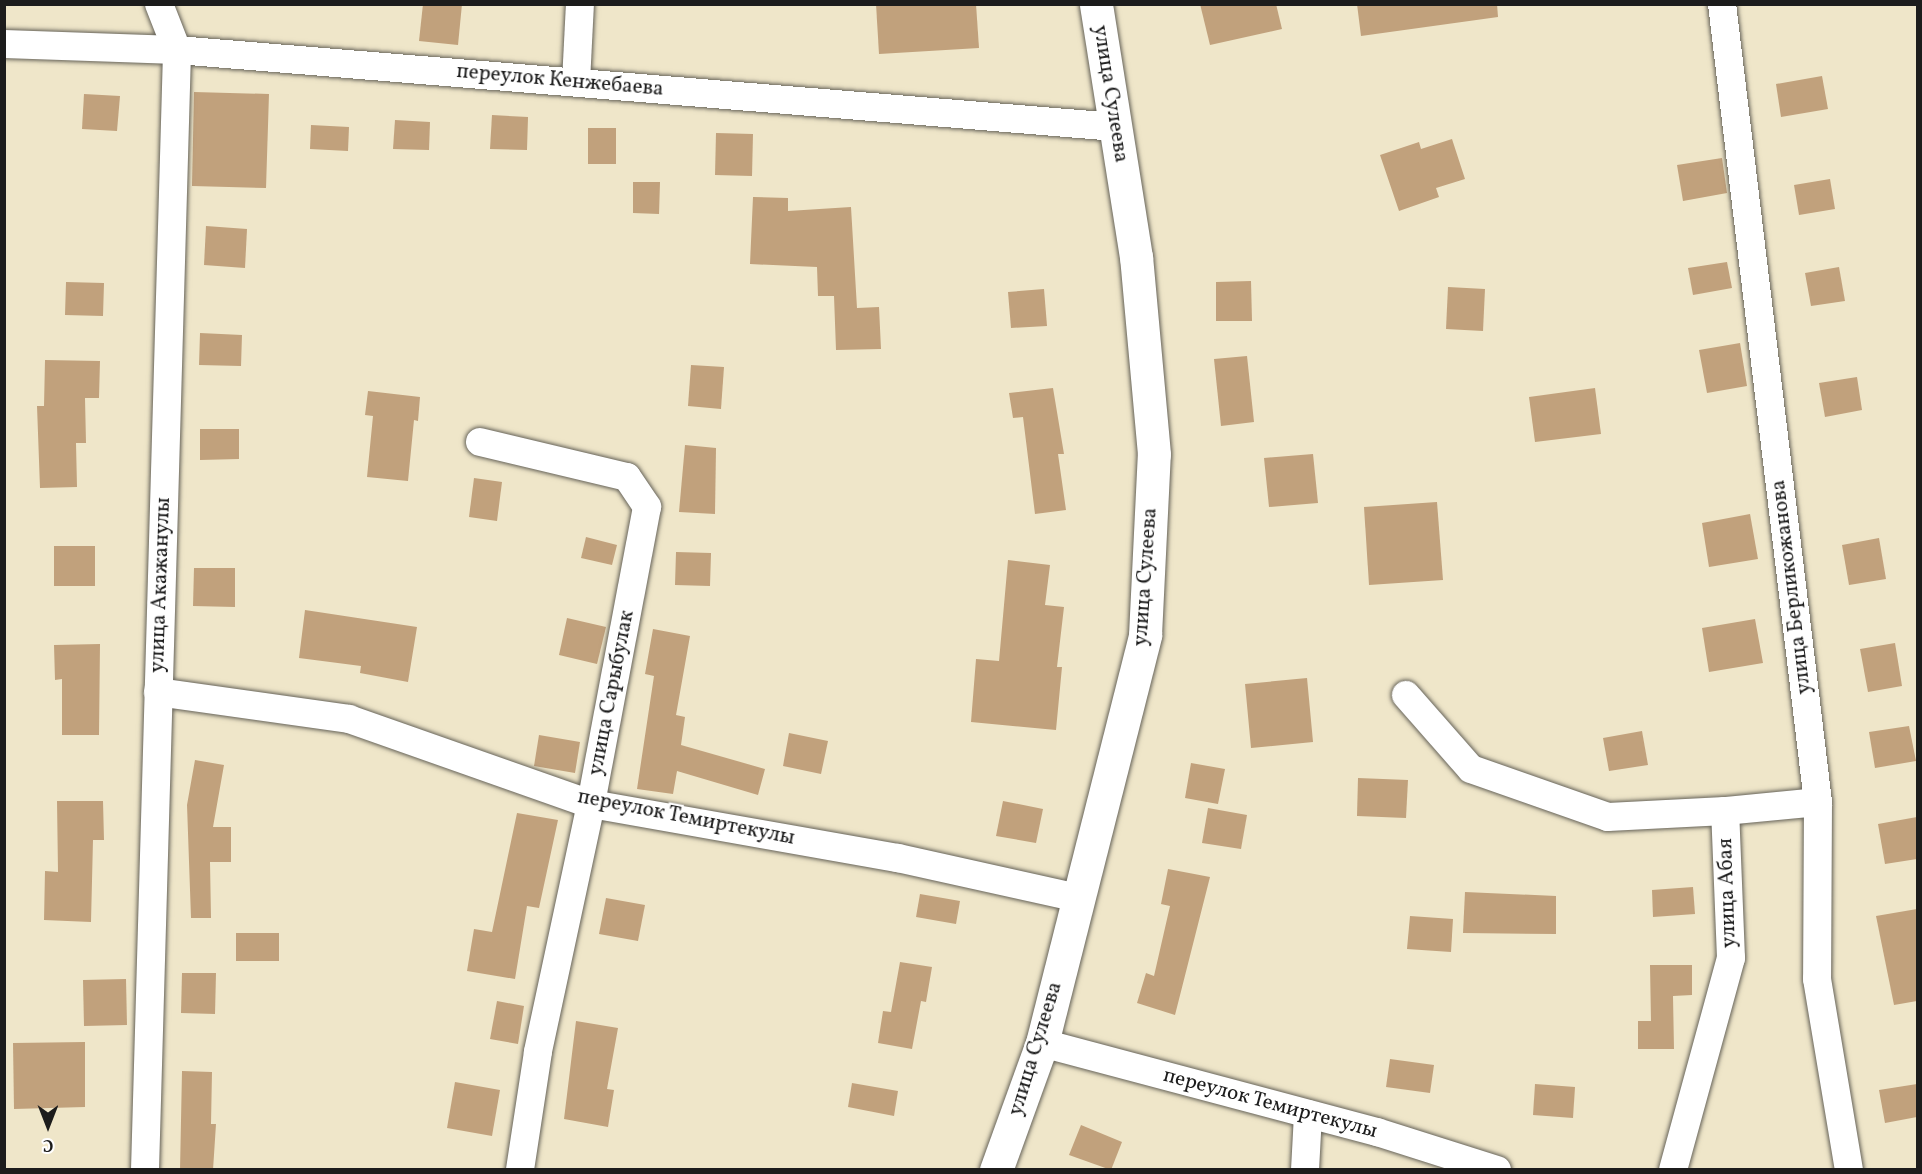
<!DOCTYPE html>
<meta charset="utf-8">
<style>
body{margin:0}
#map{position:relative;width:1922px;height:1174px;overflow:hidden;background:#efe6c9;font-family:Vollkorn,serif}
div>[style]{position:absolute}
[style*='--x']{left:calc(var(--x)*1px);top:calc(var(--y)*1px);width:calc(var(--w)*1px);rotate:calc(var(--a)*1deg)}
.building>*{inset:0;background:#c1a17c}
.roads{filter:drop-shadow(0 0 2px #666359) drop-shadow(0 0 2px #666359)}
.minor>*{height:28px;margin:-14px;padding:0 14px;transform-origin:14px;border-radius:14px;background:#fff}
.secondary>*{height:33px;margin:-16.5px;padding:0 16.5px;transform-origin:16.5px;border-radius:16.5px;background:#fff}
span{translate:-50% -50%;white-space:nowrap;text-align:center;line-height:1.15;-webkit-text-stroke:4.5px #fff;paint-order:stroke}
.street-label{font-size:21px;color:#1c1c1c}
.frame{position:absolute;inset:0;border:6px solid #1c1c1c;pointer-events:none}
.north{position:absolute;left:18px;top:1096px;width:60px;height:60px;-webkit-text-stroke:4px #fff;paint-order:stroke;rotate:180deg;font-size:16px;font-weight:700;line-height:24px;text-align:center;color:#1c1c1c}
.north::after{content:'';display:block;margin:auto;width:21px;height:27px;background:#1c1c1c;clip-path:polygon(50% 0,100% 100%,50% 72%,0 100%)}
</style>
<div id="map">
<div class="building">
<i style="clip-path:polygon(423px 4px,462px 4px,458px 45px,419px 41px)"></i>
<i style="clip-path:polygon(876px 4px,976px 4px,979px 48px,879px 54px)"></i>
<i style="clip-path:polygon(1200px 4px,1276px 4px,1282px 29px,1210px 45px)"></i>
<i style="clip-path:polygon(1357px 4px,1497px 4px,1498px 17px,1361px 36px)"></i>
<i style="clip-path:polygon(1822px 76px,1828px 109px,1781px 117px,1776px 84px)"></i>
<i style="clip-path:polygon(194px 92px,269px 94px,266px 188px,192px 186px)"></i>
<i style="clip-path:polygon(84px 94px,120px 96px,117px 131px,82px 129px)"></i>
<i style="clip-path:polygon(492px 115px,528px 117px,527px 150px,490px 149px)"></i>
<i style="clip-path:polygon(395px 120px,430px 122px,429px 150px,393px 149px)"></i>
<i style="clip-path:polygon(311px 125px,349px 127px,348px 151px,310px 149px)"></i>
<i style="clip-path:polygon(588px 128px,616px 128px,616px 164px,588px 164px)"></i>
<i style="clip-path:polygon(716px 133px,753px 134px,752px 176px,715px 175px)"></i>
<i style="clip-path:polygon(1452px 139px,1465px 179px,1436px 188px,1439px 197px,1399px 211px,1380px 155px,1419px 142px,1421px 149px)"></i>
<i style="clip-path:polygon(1722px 158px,1727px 193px,1683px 201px,1677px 165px)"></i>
<i style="clip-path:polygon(1830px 179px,1835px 209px,1799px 215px,1794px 185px)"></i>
<i style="clip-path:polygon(633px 182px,660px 182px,659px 214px,633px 213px)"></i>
<i style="clip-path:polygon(753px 197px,788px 198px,788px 211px,851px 207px,857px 308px,879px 307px,881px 349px,836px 350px,834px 296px,818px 296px,817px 267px,750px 264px)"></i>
<i style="clip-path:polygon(206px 226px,247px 229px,245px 268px,204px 265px)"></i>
<i style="clip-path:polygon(1727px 262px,1732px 288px,1693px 295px,1688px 268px)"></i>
<i style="clip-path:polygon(1839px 267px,1845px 301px,1811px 306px,1805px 273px)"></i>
<i style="clip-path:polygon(1251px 281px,1252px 321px,1216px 321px,1216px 282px)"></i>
<i style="clip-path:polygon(66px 282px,104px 283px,103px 316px,65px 315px)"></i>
<i style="clip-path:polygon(1448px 287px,1485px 289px,1483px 331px,1446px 329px)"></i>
<i style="clip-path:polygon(1044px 289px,1047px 326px,1011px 328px,1008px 292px)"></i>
<i style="clip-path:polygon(200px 333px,242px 335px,241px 366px,199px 365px)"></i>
<i style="clip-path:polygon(1740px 343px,1747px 386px,1707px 393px,1699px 350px)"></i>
<i style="clip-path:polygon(1247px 356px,1254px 422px,1221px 426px,1214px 359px)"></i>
<i style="clip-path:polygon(45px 360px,100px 361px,99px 398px,85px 398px,86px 443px,76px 443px,77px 487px,40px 488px,37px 406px,44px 406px)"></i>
<i style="clip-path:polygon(691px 365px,724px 367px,721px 409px,688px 406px)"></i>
<i style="clip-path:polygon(1857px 377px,1862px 410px,1825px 417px,1819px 383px)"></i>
<i style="clip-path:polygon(1053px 388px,1064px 454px,1058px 454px,1066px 510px,1035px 514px,1023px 417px,1013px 418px,1009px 393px)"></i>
<i style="clip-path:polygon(1595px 388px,1601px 434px,1535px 442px,1529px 397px)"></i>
<i style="clip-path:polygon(368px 391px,420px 397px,418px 421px,414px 420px,408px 481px,367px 477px,373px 416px,365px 415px)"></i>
<i style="clip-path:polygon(200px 429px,239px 429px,239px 459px,200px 460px)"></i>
<i style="clip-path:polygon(685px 445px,716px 448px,715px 514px,679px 512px)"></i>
<i style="clip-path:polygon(1313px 454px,1318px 503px,1269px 507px,1264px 458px)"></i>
<i style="clip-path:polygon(474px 478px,502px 482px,497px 521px,469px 517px)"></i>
<i style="clip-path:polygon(1437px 502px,1443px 580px,1369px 585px,1364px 507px)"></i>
<i style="clip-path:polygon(1750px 514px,1758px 559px,1709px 567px,1702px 523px)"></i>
<i style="clip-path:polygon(586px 537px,617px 545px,612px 565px,581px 558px)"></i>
<i style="clip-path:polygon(1879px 538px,1886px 579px,1849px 585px,1842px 545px)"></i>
<i style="clip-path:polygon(54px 546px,95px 546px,95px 586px,54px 586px)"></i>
<i style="clip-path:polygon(676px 552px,711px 553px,710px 586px,675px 585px)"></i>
<i style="clip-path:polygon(1008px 560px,1050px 565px,1045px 605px,1064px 607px,1057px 667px,1062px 667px,1056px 730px,971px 722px,976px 659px,999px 661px)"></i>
<i style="clip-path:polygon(194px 568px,235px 568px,235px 607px,193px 606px)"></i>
<i style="clip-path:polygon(305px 610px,417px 627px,408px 682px,360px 673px,361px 666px,299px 658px)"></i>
<i style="clip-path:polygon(567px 618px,606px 627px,597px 664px,559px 655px)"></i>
<i style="clip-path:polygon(1755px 619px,1763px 663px,1709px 672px,1702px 628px)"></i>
<i style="clip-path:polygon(653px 629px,690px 636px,676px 715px,685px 717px,681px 745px,765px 769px,758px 795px,677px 771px,673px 794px,637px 789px,654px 676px,645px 674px)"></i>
<i style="clip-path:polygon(1895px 643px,1902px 686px,1868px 692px,1860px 649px)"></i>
<i style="clip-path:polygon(100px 644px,99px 735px,62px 735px,62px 679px,55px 680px,54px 645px)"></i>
<i style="clip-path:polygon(1307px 678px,1313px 742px,1251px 748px,1245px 684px)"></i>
<i style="clip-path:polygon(1909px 726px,1916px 761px,1875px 768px,1869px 732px)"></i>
<i style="clip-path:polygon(1642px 731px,1648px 765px,1609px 771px,1603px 738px)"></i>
<i style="clip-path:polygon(789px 733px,828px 741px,821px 774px,783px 766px)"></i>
<i style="clip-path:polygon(539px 735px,580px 742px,575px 773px,534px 766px)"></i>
<i style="clip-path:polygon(195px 760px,224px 765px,213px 827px,231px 827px,231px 862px,210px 862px,211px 918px,191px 918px,187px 805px)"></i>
<i style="clip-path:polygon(1191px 763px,1225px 769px,1218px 804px,1185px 798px)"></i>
<i style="clip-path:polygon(1358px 778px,1408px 780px,1406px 818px,1357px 816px)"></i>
<i style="clip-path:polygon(57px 801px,103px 801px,104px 840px,93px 840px,91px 922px,44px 920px,45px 871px,58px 872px)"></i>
<i style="clip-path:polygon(1003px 801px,1043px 809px,1036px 843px,996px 836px)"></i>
<i style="clip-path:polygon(1208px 808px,1247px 815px,1241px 849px,1202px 843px)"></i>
<i style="clip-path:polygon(517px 813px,558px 820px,539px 908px,527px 906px,515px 979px,467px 971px,474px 929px,492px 932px)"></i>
<i style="clip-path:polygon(1917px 817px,1917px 859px,1885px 864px,1878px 824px)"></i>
<i style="clip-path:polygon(1168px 869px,1210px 877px,1175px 1015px,1137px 1003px,1146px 973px,1154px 976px,1170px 906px,1161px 904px)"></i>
<i style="clip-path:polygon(1693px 887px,1695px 914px,1653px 917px,1652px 890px)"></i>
<i style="clip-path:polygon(1465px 892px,1556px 896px,1556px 934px,1463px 933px)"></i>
<i style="clip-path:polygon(920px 894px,960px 901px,956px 924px,916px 917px)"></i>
<i style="clip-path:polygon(606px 898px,645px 905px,638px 941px,599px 934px)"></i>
<i style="clip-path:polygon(1917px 909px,1917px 1001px,1894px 1005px,1876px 916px)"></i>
<i style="clip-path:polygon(1410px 916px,1453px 919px,1451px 952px,1407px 949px)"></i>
<i style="clip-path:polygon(236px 933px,279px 933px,279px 961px,236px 961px)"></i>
<i style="clip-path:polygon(900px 962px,932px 967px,926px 1002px,921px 1001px,912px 1049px,878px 1043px,883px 1011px,891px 1012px)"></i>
<i style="clip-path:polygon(1650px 965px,1692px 965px,1692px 995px,1673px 996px,1674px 1049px,1638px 1049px,1638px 1021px,1651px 1021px)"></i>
<i style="clip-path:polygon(182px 973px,216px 973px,215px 1014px,181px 1013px)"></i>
<i style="clip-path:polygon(126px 979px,127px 1025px,84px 1026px,83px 980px)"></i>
<i style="clip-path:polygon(497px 1001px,524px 1006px,518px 1044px,490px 1039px)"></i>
<i style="clip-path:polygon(576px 1021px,618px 1028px,607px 1089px,614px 1090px,608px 1127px,564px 1119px)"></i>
<i style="clip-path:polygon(85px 1042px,85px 1107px,14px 1109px,13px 1043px)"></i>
<i style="clip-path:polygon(1390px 1059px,1434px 1065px,1430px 1093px,1386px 1087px)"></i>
<i style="clip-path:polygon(182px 1071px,212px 1072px,211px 1124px,216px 1124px,213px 1170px,180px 1170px)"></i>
<i style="clip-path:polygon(455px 1082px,500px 1090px,492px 1136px,447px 1128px)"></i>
<i style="clip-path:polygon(852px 1083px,898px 1091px,894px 1116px,848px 1107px)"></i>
<i style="clip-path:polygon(1535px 1084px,1575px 1087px,1573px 1118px,1533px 1115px)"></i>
<i style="clip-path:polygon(1917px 1084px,1917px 1117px,1885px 1123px,1879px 1090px)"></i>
<i style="clip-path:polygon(1081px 1125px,1122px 1142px,1111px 1170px,1069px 1155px)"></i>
</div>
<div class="roads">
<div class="minor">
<i style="--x:1722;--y:4;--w:804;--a:83.14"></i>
<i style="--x:1818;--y:802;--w:177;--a:90.3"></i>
<i style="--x:1817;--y:979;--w:194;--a:80.5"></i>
<i style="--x:4;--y:44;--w:173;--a:2"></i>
<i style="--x:177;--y:50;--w:941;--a:4.69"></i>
<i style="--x:576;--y:82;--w:78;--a:-87.1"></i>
<i style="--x:480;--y:442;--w:151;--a:13.4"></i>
<i style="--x:627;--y:477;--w:36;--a:56"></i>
<i style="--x:647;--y:507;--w:302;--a:100.7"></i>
<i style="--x:591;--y:804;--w:254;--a:102.1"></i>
<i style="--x:538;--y:1052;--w:119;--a:98.7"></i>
<i style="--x:158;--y:692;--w:193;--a:8"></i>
<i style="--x:349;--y:719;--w:256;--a:19.4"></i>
<i style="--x:591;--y:804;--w:312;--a:10"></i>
<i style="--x:898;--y:858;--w:185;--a:12.5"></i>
<i style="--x:1406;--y:695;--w:98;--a:48.7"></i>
<i style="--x:1471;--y:769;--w:145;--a:19.3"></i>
<i style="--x:1608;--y:817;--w:117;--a:-2.9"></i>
<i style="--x:1042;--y:1043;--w:347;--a:14.9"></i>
<i style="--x:1377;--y:1132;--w:126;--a:17.6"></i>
<i style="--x:145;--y:1170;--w:1120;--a:-88.36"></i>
<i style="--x:177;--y:50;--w:49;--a:-111.4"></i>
<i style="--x:1305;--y:1170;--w:56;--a:-86.9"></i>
<i style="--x:1673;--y:1170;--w:220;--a:-74.7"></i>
<i style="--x:1731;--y:958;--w:147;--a:-92.3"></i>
<i style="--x:1725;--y:811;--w:93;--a:-5.5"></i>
</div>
<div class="secondary">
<i style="--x:996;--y:1170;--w:135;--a:-70.1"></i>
<i style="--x:1042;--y:1043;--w:421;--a:-75.8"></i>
<i style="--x:1145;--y:635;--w:181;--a:-87.2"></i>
<i style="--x:1154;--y:454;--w:198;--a:-95.2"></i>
<i style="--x:1136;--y:257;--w:256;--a:-99"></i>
</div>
</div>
<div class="street-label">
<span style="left:560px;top:81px;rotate:5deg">переулок Кенжебаева</span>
<span style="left:1110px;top:94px;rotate:81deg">улица Сулеева</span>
<span style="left:1146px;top:577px;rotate:-86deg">улица Сулеева</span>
<span style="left:161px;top:585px;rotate:-88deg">улица Акажанулы</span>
<span style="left:1792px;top:587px;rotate:-97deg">улица Берликожанова</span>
<span style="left:612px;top:693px;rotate:-79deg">улица Сарыбулак</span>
<span style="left:686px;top:818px;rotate:11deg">переулок Темиртекулы</span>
<span style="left:1728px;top:893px;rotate:-92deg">улица Абая</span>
<span style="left:1036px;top:1049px;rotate:-73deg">улица Сулеева</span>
<span style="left:1270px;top:1104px;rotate:15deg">переулок Темиртекулы</span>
</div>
<div class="frame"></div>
<div class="north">С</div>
</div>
